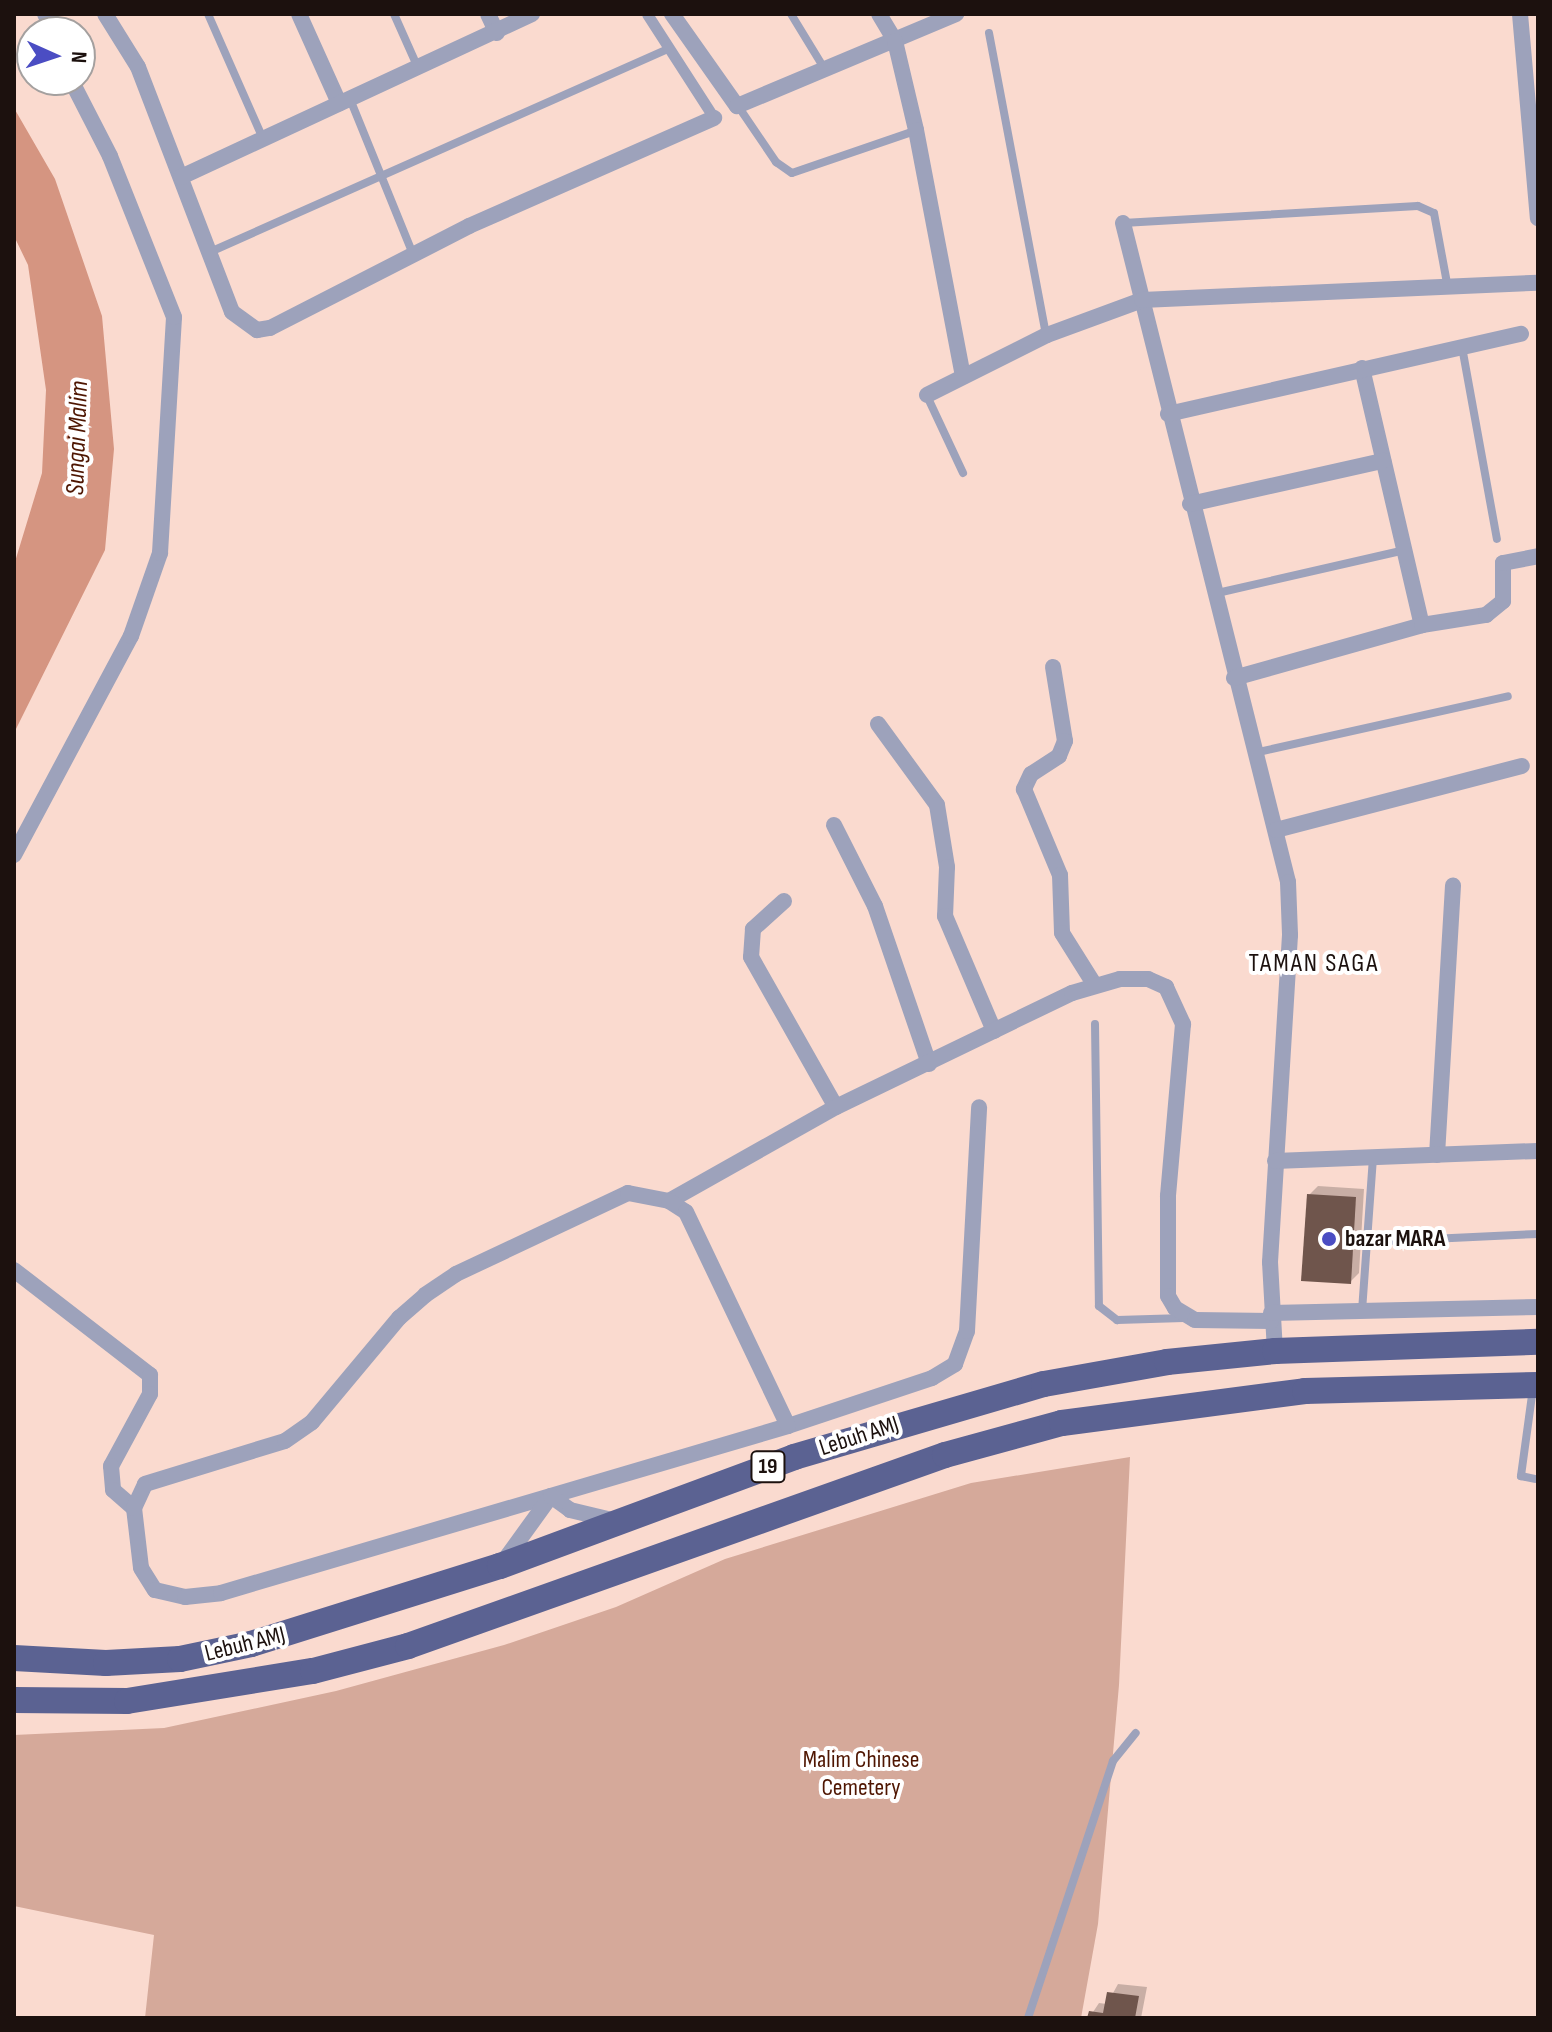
<!DOCTYPE html>
<style>
body{margin:0}
#map{position:relative;width:1552px;height:2032px;overflow:hidden;background:#fadacf;font-family:"Sofia Sans Condensed",sans-serif}
div>[style]{position:absolute}
[style*='--x']{left:calc(var(--x)*1px);top:calc(var(--y)*1px);width:calc(var(--w)*1px);rotate:calc(var(--a)*1deg)}
.green>*{inset:0;background:#d5a99a}
.water>*{inset:0;background:#d59581}
.shadow>*{inset:0;background:#0003}
.building>*{inset:0;background:#6f554c}
.service>*{height:8px;margin:-4px;padding:0 4px;transform-origin:4px;border-radius:4px;background:#9da2bb}
.pedestrian>*{height:11px;margin:-5.5px;padding:0 5.5px;transform-origin:5.5px;border-radius:5.5px;background:#9da2bb}
.minor>*{height:16px;margin:-8px;padding:0 8px;transform-origin:8px;border-radius:8px;background:#9da2bb}
.trunk>*{height:26px;margin:-13px;padding:0 13px;transform-origin:13px;border-radius:13px;background:#5b6292}
.dots>*{width:22px;height:22px;translate:-50% -50%;box-sizing:border-box;border:4px solid #fff;border-radius:50%}
span{translate:-50% -50%;white-space:nowrap;text-align:center;line-height:1.15;-webkit-text-stroke:8px #fff;paint-order:stroke}
.shield-label span{padding:2px 6px;background:#fff;border:2px solid;border-radius:6px;-webkit-text-stroke-width:0}
.shield-label{font-size:22px;color:#1c110e;font-weight:700}
.poi-label{font-size:24px;color:#1c110e;font-weight:700}
.left{translate:0 -50%;text-align:left}
.street-label{font-size:24px;color:#1c110e}
.park-label{font-size:24px;color:#4f1602}
.water-label{font-size:26px;color:#4e1602;font-style:italic}
.neighbourhood-label{font-size:26px;color:#1c110e;letter-spacing:2px}
.frame{position:absolute;inset:0;border:16px solid #1c110e;pointer-events:none}
.north{position:absolute;left:16px;top:16px;width:80px;height:80px;box-sizing:border-box;background:#fff;border:2px solid #a4a09f;border-radius:50%;rotate:93deg;font-size:22px;font-weight:700;line-height:32px;text-align:center;color:#1c110e}
.north::after{content:'';display:block;margin:auto;width:28px;height:36px;background:#4b4dc3;clip-path:polygon(50% 0,100% 100%,50% 72%,0 100%)}
</style>
<div id="map">
<div class="green">
<i style="clip-path:polygon(1130px 1457px,1119px 1685px,1098px 1924px,1081px 2018px,145px 2018px,154px 1935px,14px 1906px,14px 1735px,164px 1728px,336px 1691px,504px 1645px,616px 1607px,725px 1559px,971px 1483px)"></i>
</div>
<div class="water">
<i style="clip-path:polygon(14px 108px,55px 179px,102px 316px,114px 449px,105px 550px,14px 733px,14px 565px,42px 473px,46px 390px,28px 265px,14px 236px)"></i>
</div>
<div class="shadow">
<i style="clip-path:polygon(1318px 1186px,1364px 1189px,1359px 1273px,1350px 1282px,1309px 1195px)"></i>
<i style="clip-path:polygon(1118px 1984px,1147px 1987px,1141px 2018px,1089px 2018px,1099px 2003px,1107px 2004px)"></i>
</div>
<div class="building">
<i style="clip-path:polygon(1307px 1194px,1356px 1197px,1351px 1284px,1301px 1281px)"></i>
<i style="clip-path:polygon(1107px 1992px,1139px 1996px,1135px 2018px,1087px 2018px,1089px 2011px,1103px 2013px)"></i>
</div>
<div class="service">
<i style="--x:208;--y:14;--w:139;--a:66.2"></i>
<i style="--x:394;--y:14;--w:59;--a:66"></i>
<i style="--x:791;--y:14;--w:63;--a:58.6"></i>
<i style="--x:989;--y:33;--w:307;--a:79.3"></i>
<i style="--x:350;--y:99;--w:167;--a:67.9"></i>
<i style="--x:738;--y:106;--w:68;--a:55.8"></i>
<i style="--x:776;--y:162;--w:19;--a:35"></i>
<i style="--x:792;--y:173;--w:130;--a:-18.9"></i>
<i style="--x:1123;--y:223;--w:295;--a:-3.3"></i>
<i style="--x:1418;--y:206;--w:17;--a:24"></i>
<i style="--x:1434;--y:213;--w:71;--a:79.5"></i>
<i style="--x:210;--y:252;--w:503;--a:-23.92"></i>
<i style="--x:1462;--y:347;--w:195;--a:79.7"></i>
<i style="--x:927;--y:396;--w:85;--a:64.9"></i>
<i style="--x:1213;--y:594;--w:197;--a:-12.9"></i>
<i style="--x:1254;--y:753;--w:260;--a:-12.6"></i>
<i style="--x:1095;--y:1024;--w:282;--a:89.2"></i>
<i style="--x:1099;--y:1306;--w:23;--a:38"></i>
<i style="--x:1117;--y:1320;--w:67;--a:-1.7"></i>
<i style="--x:1367;--y:1242;--w:171;--a:-2.7"></i>
<i style="--x:1362;--y:1311;--w:153;--a:-85.9"></i>
<i style="--x:1533;--y:1388;--w:89;--a:97.8"></i>
<i style="--x:1521;--y:1476;--w:14;--a:12"></i>
<i style="--x:1028;--y:2018;--w:271;--a:-71.7"></i>
<i style="--x:1113;--y:1761;--w:36;--a:-51"></i>
</div>
<div class="pedestrian">
<i style="--x:647;--y:14;--w:124;--a:57.2"></i>
</div>
<div class="minor">
<i style="--x:45;--y:14;--w:21;--a:61"></i>
<i style="--x:105;--y:14;--w:62;--a:58.1"></i>
<i style="--x:138;--y:67;--w:262;--a:69"></i>
<i style="--x:232;--y:312;--w:31;--a:36"></i>
<i style="--x:257;--y:330;--w:13;--a:-9"></i>
<i style="--x:270;--y:328;--w:224;--a:-27.1"></i>
<i style="--x:469;--y:226;--w:268;--a:-23.8"></i>
<i style="--x:299;--y:14;--w:98;--a:65.8"></i>
<i style="--x:488;--y:14;--w:21;--a:65"></i>
<i style="--x:672;--y:14;--w:113;--a:54.8"></i>
<i style="--x:737;--y:106;--w:238;--a:-22.8"></i>
<i style="--x:879;--y:14;--w:31;--a:59"></i>
<i style="--x:895;--y:41;--w:91;--a:76.7"></i>
<i style="--x:916;--y:130;--w:251;--a:79.2"></i>
<i style="--x:1520;--y:14;--w:205;--a:85"></i>
<i style="--x:181;--y:177;--w:387;--a:-24.9"></i>
<i style="--x:1123;--y:223;--w:679;--a:75.94"></i>
<i style="--x:1288;--y:882;--w:53;--a:87.8"></i>
<i style="--x:1290;--y:935;--w:328;--a:93.5"></i>
<i style="--x:1270;--y:1262;--w:89;--a:86.8"></i>
<i style="--x:1362;--y:368;--w:264;--a:76.9"></i>
<i style="--x:927;--y:395;--w:134;--a:-26.6"></i>
<i style="--x:1047;--y:335;--w:101;--a:-20.2"></i>
<i style="--x:1142;--y:300;--w:396;--a:-2.5"></i>
<i style="--x:1168;--y:414;--w:362;--a:-12.8"></i>
<i style="--x:1190;--y:504;--w:198;--a:-12.6"></i>
<i style="--x:1053;--y:667;--w:75;--a:80.8"></i>
<i style="--x:1065;--y:741;--w:16;--a:112"></i>
<i style="--x:1059;--y:756;--w:33;--a:147"></i>
<i style="--x:1031;--y:774;--w:17;--a:115"></i>
<i style="--x:1024;--y:789;--w:93;--a:67.3"></i>
<i style="--x:1060;--y:875;--w:58;--a:88"></i>
<i style="--x:1062;--y:933;--w:60;--a:57.9"></i>
<i style="--x:1234;--y:678;--w:195;--a:-15.7"></i>
<i style="--x:1422;--y:625;--w:65;--a:-8.9"></i>
<i style="--x:1486;--y:615;--w:22;--a:-39"></i>
<i style="--x:1503;--y:601;--w:38;--a:-90"></i>
<i style="--x:1503;--y:563;--w:36;--a:-11"></i>
<i style="--x:878;--y:724;--w:100;--a:53.9"></i>
<i style="--x:937;--y:805;--w:63;--a:80.8"></i>
<i style="--x:947;--y:867;--w:49;--a:92.3"></i>
<i style="--x:945;--y:916;--w:125;--a:66.9"></i>
<i style="--x:834;--y:825;--w:91;--a:63.2"></i>
<i style="--x:875;--y:906;--w:167;--a:71.1"></i>
<i style="--x:1276;--y:830;--w:254;--a:-14.6"></i>
<i style="--x:14;--y:855;--w:248;--a:-61.9"></i>
<i style="--x:131;--y:636;--w:88;--a:-70.7"></i>
<i style="--x:160;--y:553;--w:236;--a:-86.6"></i>
<i style="--x:174;--y:317;--w:173;--a:-111.7"></i>
<i style="--x:110;--y:156;--w:85;--a:-117.2"></i>
<i style="--x:784;--y:901;--w:42;--a:137.9"></i>
<i style="--x:753;--y:929;--w:28;--a:94"></i>
<i style="--x:751;--y:957;--w:172;--a:60.5"></i>
<i style="--x:1437;--y:1155;--w:270;--a:-86.6"></i>
<i style="--x:1275;--y:1161;--w:263;--a:-2.2"></i>
<i style="--x:669;--y:1201;--w:192;--a:-29.4"></i>
<i style="--x:836;--y:1107;--w:262;--a:-25.8"></i>
<i style="--x:1072;--y:993;--w:50;--a:-16.3"></i>
<i style="--x:1120;--y:979;--w:28;--a:0"></i>
<i style="--x:1148;--y:979;--w:20;--a:24"></i>
<i style="--x:1166;--y:987;--w:41;--a:65.3"></i>
<i style="--x:1183;--y:1024;--w:173;--a:95"></i>
<i style="--x:1168;--y:1196;--w:100;--a:90"></i>
<i style="--x:1168;--y:1296;--w:14;--a:60"></i>
<i style="--x:1175;--y:1308;--w:23;--a:31"></i>
<i style="--x:1195;--y:1320;--w:76;--a:0.8"></i>
<i style="--x:14;--y:1270;--w:172;--a:37.7"></i>
<i style="--x:150;--y:1375;--w:19;--a:90"></i>
<i style="--x:150;--y:1394;--w:82;--a:118.4"></i>
<i style="--x:111;--y:1466;--w:24;--a:85"></i>
<i style="--x:113;--y:1490;--w:28;--a:41"></i>
<i style="--x:134;--y:1508;--w:60;--a:83.3"></i>
<i style="--x:141;--y:1568;--w:26;--a:58"></i>
<i style="--x:155;--y:1590;--w:31;--a:13"></i>
<i style="--x:185;--y:1597;--w:36;--a:-6"></i>
<i style="--x:221;--y:1593;--w:591;--a:-16.41"></i>
<i style="--x:788;--y:1426;--w:152;--a:-18.4"></i>
<i style="--x:932;--y:1378;--w:27;--a:-31"></i>
<i style="--x:955;--y:1364;--w:35;--a:-70"></i>
<i style="--x:967;--y:1331;--w:224;--a:-86.9"></i>
<i style="--x:1271;--y:1313;--w:267;--a:-1.3"></i>
<i style="--x:134;--y:1508;--w:26;--a:-65"></i>
<i style="--x:145;--y:1484;--w:146;--a:-17.1"></i>
<i style="--x:285;--y:1441;--w:33;--a:-35"></i>
<i style="--x:312;--y:1422;--w:136;--a:-50.1"></i>
<i style="--x:399;--y:1318;--w:35;--a:-41"></i>
<i style="--x:425;--y:1295;--w:37;--a:-34"></i>
<i style="--x:456;--y:1274;--w:190;--a:-25.2"></i>
<i style="--x:628;--y:1193;--w:42;--a:11"></i>
<i style="--x:669;--y:1201;--w:20;--a:33"></i>
<i style="--x:686;--y:1212;--w:237;--a:64.5"></i>
<i style="--x:501;--y:1565;--w:85;--a:-54.1"></i>
<i style="--x:551;--y:1496;--w:24;--a:36"></i>
<i style="--x:570;--y:1510;--w:43;--a:13.4"></i>
</div>
<div class="trunk">
<i style="--x:14;--y:1658;--w:92;--a:3.1"></i>
<i style="--x:106;--y:1663;--w:74;--a:-3.1"></i>
<i style="--x:180;--y:1659;--w:73;--a:-11.9"></i>
<i style="--x:251;--y:1644;--w:261;--a:-17.4"></i>
<i style="--x:500;--y:1566;--w:314;--a:-20.3"></i>
<i style="--x:794;--y:1457;--w:260;--a:-16.3"></i>
<i style="--x:1044;--y:1384;--w:125;--a:-10.1"></i>
<i style="--x:1167;--y:1362;--w:109;--a:-5.8"></i>
<i style="--x:1275;--y:1351;--w:263;--a:-2"></i>
<i style="--x:14;--y:1700;--w:113;--a:0.5"></i>
<i style="--x:127;--y:1701;--w:188;--a:-9.2"></i>
<i style="--x:313;--y:1671;--w:98;--a:-14.7"></i>
<i style="--x:408;--y:1646;--w:570;--a:-19.58"></i>
<i style="--x:945;--y:1455;--w:121;--a:-15.3"></i>
<i style="--x:1062;--y:1423;--w:245;--a:-7.5"></i>
<i style="--x:1305;--y:1391;--w:233;--a:-1.5"></i>
</div>
<div class="dots">
<i style="left:1329px;top:1239px;background:#4b4dc3"></i>
</div>
<div class="shield-label">
<span style="left:768px;top:1467px">19</span>
</div>
<div class="poi-label">
<span class="left" style="left:1345px;top:1239px">bazar MARA</span>
</div>
<div class="street-label">
<span style="left:859px;top:1436px;rotate:-18deg">Lebuh AMJ</span>
<span style="left:245px;top:1644px;rotate:-14deg">Lebuh AMJ</span>
</div>
<div class="park-label">
<span style="left:861px;top:1774px">Malim Chinese<br>Cemetery</span>
</div>
<div class="water-label">
<span style="left:78px;top:438px;rotate:-88deg">Sungai Malim</span>
</div>
<div class="neighbourhood-label">
<span style="left:1314px;top:964px">TAMAN SAGA</span>
</div>
<div class="frame"></div>
<div class="north">N</div>
</div>
